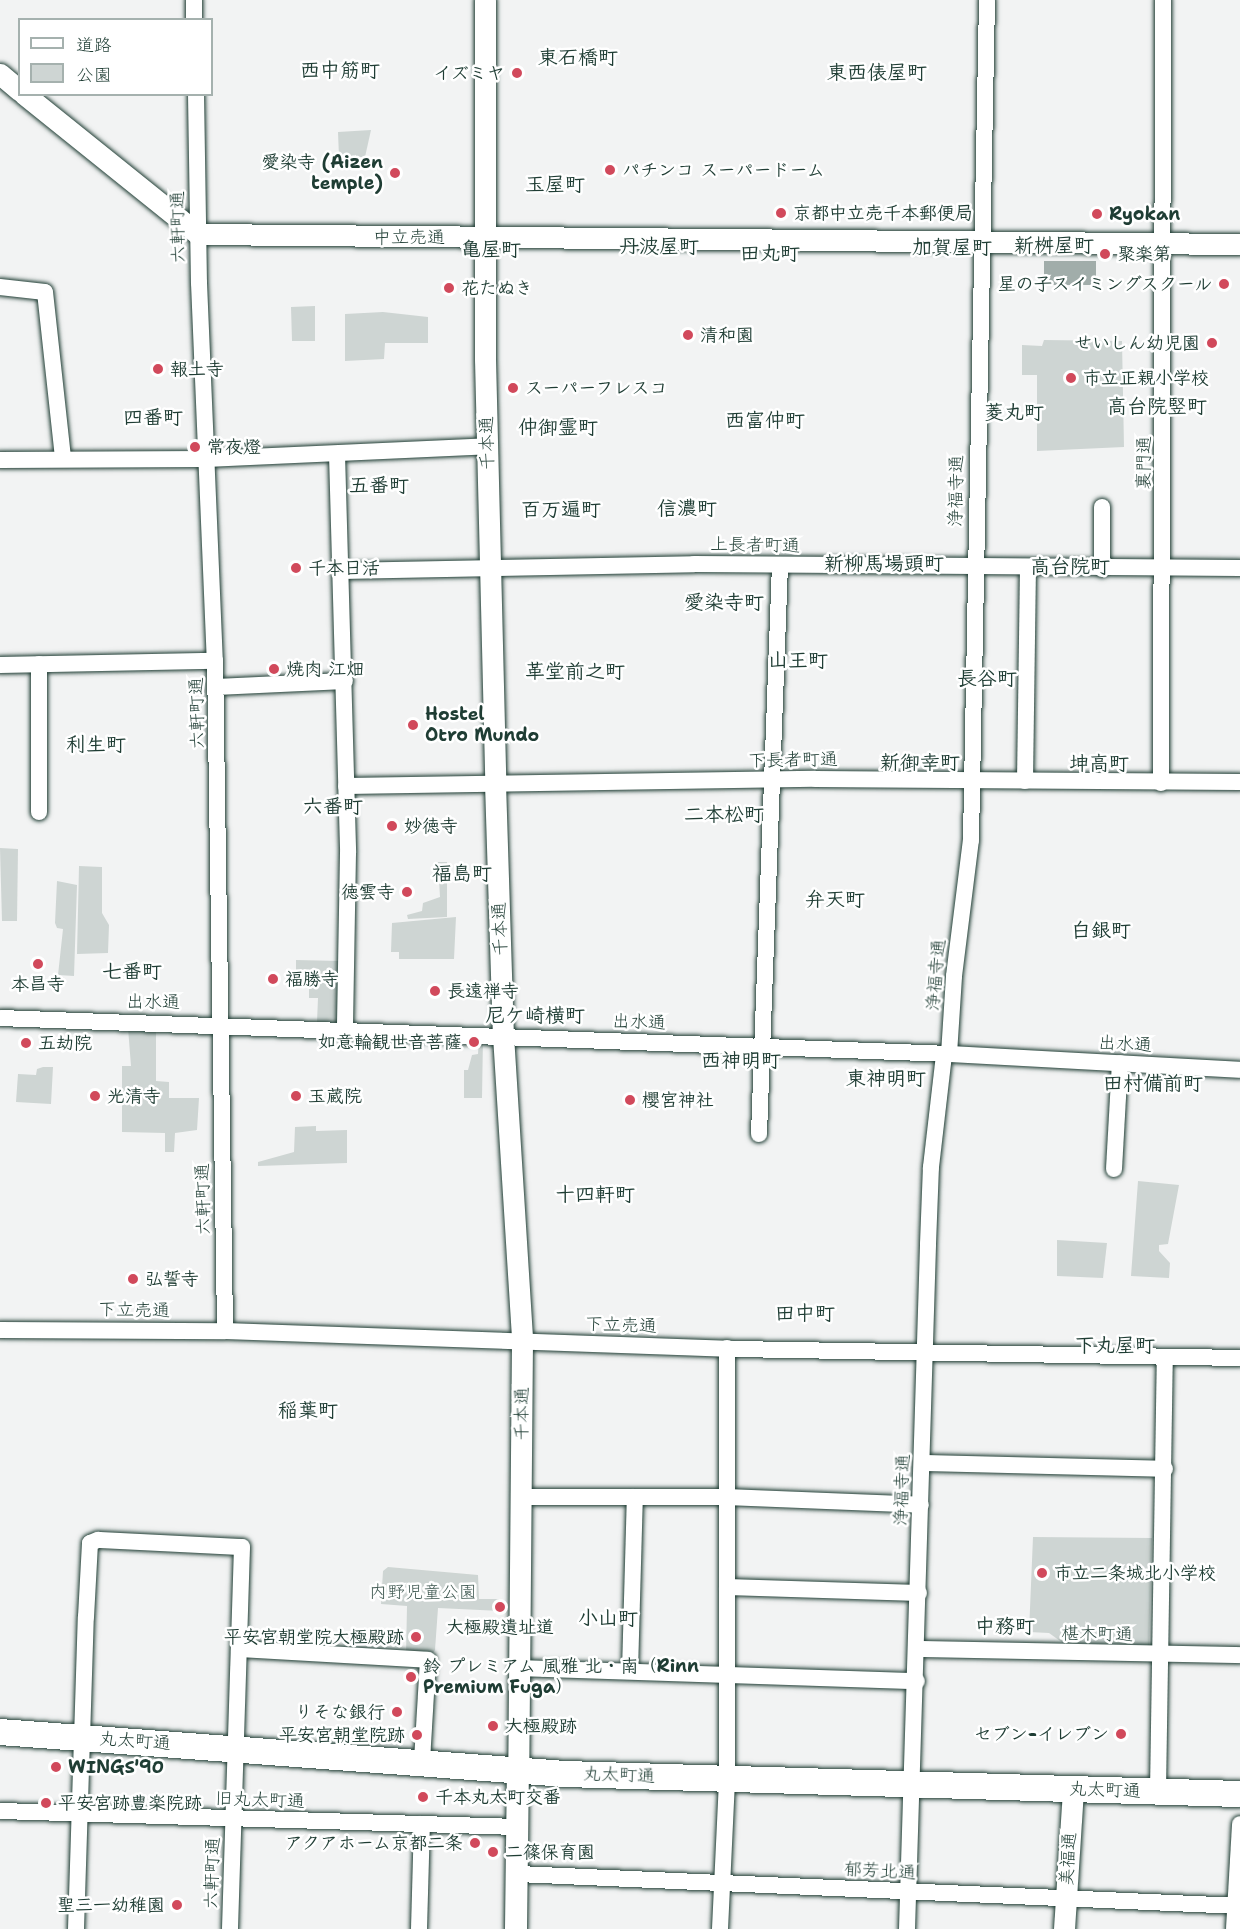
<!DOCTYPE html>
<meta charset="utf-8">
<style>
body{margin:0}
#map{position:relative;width:1240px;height:1929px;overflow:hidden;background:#f2f3f3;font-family:"Shantell Sans","Klee One",sans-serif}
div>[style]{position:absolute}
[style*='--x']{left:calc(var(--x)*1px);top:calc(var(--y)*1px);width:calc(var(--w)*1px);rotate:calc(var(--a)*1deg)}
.green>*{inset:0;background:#ced5d3}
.water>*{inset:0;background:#a1adaa}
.roads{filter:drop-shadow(0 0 2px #1f3d34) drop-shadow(0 0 2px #1f3d34)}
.minor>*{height:16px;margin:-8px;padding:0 8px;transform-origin:8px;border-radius:8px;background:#fff}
.tertiary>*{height:21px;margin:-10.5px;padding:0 10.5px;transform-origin:10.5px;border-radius:10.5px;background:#fff}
.secondary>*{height:22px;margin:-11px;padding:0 11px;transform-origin:11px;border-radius:11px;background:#fff}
.primary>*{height:26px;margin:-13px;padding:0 13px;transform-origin:13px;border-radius:13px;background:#fff}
.dots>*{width:16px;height:16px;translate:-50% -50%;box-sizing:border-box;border:3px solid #fff;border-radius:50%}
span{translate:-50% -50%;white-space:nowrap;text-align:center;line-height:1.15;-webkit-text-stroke:5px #fff;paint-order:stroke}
.poi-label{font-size:18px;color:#1f3d34;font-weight:700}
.right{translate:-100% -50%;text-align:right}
.left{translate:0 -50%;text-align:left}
.street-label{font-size:18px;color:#1f3d34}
.park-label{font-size:18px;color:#425b54}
.neighbourhood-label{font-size:20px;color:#1f3d34;font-weight:700}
.legend{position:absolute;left:18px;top:18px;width:195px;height:78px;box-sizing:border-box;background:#fff;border:2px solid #a5b1ae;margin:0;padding:8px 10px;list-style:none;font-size:18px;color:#1f3d34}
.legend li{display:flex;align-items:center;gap:12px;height:30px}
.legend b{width:30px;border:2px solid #a5b1ae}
</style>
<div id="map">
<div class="green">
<i style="clip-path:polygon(371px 130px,365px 157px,339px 157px,338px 132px)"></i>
<i style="clip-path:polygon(315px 306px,315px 341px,292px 341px,291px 307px)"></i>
<i style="clip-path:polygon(383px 312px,428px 317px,428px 343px,385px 343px,384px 359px,345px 361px,345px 314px)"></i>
<i style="clip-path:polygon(1044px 340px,1122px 341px,1124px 447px,1037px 451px,1037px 375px,1022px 375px,1022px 345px,1042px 346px)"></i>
<i style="clip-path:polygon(0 848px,18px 849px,17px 921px,2px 921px)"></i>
<i style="clip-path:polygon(438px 862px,447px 862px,447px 917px,408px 919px,407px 915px,422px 911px,423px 903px,440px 897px)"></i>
<i style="clip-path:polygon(79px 866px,102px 867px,102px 913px,109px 925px,108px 953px,77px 954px)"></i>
<i style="clip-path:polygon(57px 881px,77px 885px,74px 976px,58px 975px,63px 929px,57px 928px,55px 923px)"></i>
<i style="clip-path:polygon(456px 917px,454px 959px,399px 959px,399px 952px,391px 952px,392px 923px)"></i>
<i style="clip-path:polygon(296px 960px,340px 961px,338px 1022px,317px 1022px,318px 998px,309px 998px,309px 971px,296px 971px)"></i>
<i style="clip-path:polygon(128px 1028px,156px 1028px,156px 1081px,169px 1082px,169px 1098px,199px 1098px,197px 1130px,175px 1133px,174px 1152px,165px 1152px,165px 1133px,122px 1132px,122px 1066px,131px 1066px)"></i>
<i style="clip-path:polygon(479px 1038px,483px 1038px,482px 1098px,464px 1098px,464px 1070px,468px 1070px,472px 1055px,478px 1054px)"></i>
<i style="clip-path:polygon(43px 1067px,53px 1067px,51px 1104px,16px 1102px,18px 1074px,36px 1075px,37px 1069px)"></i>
<i style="clip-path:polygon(316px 1126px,316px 1131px,347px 1130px,347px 1163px,258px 1166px,258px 1162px,294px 1152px,295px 1127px)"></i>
<i style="clip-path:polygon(1138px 1181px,1179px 1185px,1168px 1244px,1159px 1245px,1159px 1251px,1170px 1263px,1169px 1278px,1131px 1276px)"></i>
<i style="clip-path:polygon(1057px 1240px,1107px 1243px,1103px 1278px,1057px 1276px)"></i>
<i style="clip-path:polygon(1033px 1537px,1152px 1538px,1149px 1645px,1063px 1643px,1049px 1633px,1029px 1632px)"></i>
<i style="clip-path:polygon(388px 1567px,478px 1575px,479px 1599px,501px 1599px,501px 1611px,438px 1608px,435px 1650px,430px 1657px,406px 1655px,407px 1606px,381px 1604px,383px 1571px)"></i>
</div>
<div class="water">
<i style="clip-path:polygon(1044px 261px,1096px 261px,1096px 285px,1044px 285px)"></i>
</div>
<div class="roads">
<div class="minor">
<i style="--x:194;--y:0;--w:20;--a:90"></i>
<i style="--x:196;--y:94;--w:189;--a:89.1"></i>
<i style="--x:199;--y:283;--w:378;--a:87.6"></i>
<i style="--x:215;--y:661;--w:670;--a:89.14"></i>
<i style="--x:0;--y:287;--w:45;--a:6.3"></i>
<i style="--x:45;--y:292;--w:167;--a:83.8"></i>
<i style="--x:337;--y:454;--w:399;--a:88.4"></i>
<i style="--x:348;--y:853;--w:176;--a:91"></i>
<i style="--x:0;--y:460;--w:206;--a:-0.3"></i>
<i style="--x:206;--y:459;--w:282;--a:-2.6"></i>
<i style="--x:1102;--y:507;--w:62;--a:90"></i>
<i style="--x:341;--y:571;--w:353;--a:-1.1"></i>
<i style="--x:694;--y:564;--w:546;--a:0.42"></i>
<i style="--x:39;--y:664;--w:148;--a:90"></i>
<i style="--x:0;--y:665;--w:215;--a:-1.1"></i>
<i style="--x:216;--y:687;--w:129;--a:-2.7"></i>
<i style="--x:1025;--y:781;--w:213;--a:-89.2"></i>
<i style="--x:1161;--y:783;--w:783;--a:-89.85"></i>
<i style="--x:346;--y:786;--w:469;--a:-0.9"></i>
<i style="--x:815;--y:779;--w:425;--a:0.4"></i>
<i style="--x:0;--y:1018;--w:950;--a:2.17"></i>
<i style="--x:949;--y:1054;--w:291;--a:3.1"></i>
<i style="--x:949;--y:1054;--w:78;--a:-86.3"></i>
<i style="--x:954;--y:976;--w:137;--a:-82.9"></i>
<i style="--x:971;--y:840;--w:840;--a:-88.91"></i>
<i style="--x:759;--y:1134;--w:569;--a:-87.89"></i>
<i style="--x:1114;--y:1169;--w:106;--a:-86.8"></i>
<i style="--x:0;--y:1330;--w:225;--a:0.3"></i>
<i style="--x:225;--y:1331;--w:509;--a:2.03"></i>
<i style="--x:734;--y:1349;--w:506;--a:1.02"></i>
<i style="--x:923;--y:1463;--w:242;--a:1.4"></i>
<i style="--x:522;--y:1497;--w:204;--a:0"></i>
<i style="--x:726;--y:1497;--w:195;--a:2.3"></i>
<i style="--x:727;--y:1587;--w:192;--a:1.8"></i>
<i style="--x:239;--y:1649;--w:189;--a:3.3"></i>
<i style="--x:428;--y:1660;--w:101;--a:93.4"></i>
<i style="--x:917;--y:1649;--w:323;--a:1.1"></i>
<i style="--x:518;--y:1668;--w:399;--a:1.9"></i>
<i style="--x:630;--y:1671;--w:174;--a:-88.4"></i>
<i style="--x:1158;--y:1791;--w:434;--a:-89.1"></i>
<i style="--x:0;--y:1811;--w:519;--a:1.77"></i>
<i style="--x:518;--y:1874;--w:723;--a:2.54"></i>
<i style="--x:76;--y:1929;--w:312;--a:-88.2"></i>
<i style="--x:86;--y:1617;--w:74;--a:-86.9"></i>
<i style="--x:90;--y:1543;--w:9;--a:-21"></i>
<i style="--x:98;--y:1540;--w:144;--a:2.8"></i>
<i style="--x:242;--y:1547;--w:382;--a:91.8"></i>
<i style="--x:419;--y:1929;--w:105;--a:-88.4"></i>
<i style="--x:720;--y:1929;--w:150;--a:-87.3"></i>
<i style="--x:727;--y:1779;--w:431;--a:-90"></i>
<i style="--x:907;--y:1929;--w:685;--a:-88.24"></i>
<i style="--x:928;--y:1244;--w:77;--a:-87.8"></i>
<i style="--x:931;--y:1167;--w:114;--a:-83.4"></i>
<i style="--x:1234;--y:1929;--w:105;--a:-86.7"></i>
</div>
<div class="tertiary">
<i style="--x:485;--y:0;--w:359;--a:90"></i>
<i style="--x:485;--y:359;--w:424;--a:88.6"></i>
<i style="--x:495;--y:783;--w:252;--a:88.2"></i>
<i style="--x:503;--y:1035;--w:307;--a:86.4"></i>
<i style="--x:522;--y:1341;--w:429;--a:90.5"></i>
<i style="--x:0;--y:74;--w:26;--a:40"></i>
<i style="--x:24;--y:94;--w:223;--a:38.8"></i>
<i style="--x:198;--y:234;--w:1042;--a:0.55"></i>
<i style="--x:1064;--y:1929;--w:140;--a:-86.3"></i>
</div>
<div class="secondary">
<i style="--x:516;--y:1929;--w:159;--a:-89.3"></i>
</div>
<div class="primary">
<i style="--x:0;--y:1732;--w:567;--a:4.25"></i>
<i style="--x:565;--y:1774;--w:675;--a:1.7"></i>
</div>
</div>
<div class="dots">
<i style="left:517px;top:73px;background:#d1495b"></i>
<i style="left:610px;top:170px;background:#d1495b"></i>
<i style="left:395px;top:173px;background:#d1495b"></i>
<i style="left:781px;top:213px;background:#d1495b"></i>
<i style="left:1097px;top:214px;background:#d1495b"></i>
<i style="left:1105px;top:254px;background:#d1495b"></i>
<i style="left:1224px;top:284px;background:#d1495b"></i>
<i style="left:449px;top:288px;background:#d1495b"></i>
<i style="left:688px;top:335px;background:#d1495b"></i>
<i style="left:1212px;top:343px;background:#d1495b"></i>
<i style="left:158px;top:369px;background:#d1495b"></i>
<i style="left:1071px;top:378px;background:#d1495b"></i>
<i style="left:513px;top:388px;background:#d1495b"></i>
<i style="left:195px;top:447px;background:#d1495b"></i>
<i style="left:296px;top:568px;background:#d1495b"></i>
<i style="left:274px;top:669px;background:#d1495b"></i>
<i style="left:413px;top:725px;background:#d1495b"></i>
<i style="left:392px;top:826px;background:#d1495b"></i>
<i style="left:407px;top:892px;background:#d1495b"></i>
<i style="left:38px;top:964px;background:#d1495b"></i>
<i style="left:273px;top:979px;background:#d1495b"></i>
<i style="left:435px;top:991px;background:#d1495b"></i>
<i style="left:474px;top:1042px;background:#d1495b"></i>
<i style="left:26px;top:1043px;background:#d1495b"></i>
<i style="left:95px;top:1096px;background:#d1495b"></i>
<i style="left:296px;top:1096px;background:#d1495b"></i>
<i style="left:630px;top:1100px;background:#d1495b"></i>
<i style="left:133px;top:1279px;background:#d1495b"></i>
<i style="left:1042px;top:1573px;background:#d1495b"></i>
<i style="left:500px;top:1607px;background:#d1495b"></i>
<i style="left:416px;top:1637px;background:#d1495b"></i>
<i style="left:411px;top:1677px;background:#d1495b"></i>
<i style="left:397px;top:1712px;background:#d1495b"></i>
<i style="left:493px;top:1726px;background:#d1495b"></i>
<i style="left:1121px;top:1734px;background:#d1495b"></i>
<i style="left:417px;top:1735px;background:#d1495b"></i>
<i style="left:56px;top:1767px;background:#d1495b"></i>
<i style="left:423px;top:1797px;background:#d1495b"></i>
<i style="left:46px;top:1803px;background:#d1495b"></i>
<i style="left:475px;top:1843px;background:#d1495b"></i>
<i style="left:493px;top:1852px;background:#d1495b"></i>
<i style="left:177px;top:1905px;background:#d1495b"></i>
</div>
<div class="poi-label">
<span class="right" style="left:505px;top:73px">イズミヤ</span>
<span class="right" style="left:383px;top:173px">愛染寺 (Aizen<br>temple)</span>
<span class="left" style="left:622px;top:170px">パチンコ スーパードーム</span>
<span class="left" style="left:793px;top:213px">京都中立売千本郵便局</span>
<span class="left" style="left:1109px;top:214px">Ryokan</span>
<span class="left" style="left:1117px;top:254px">聚楽第</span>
<span class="right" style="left:1212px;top:284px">星の子スイミングスクール</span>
<span class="left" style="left:461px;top:288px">花たぬき</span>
<span class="left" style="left:700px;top:335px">清和園</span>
<span class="right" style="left:1200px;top:343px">せいしん幼児園</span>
<span class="left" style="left:170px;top:369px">報土寺</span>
<span class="left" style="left:1083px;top:378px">市立正親小学校</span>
<span class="left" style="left:525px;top:388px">スーパーフレスコ</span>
<span class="left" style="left:207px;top:447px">常夜燈</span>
<span class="left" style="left:308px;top:568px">千本日活</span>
<span class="left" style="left:286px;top:669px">焼肉 江畑</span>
<span class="left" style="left:425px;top:725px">Hostel<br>Otro Mundo</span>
<span class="left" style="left:404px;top:826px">妙徳寺</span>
<span class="right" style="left:395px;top:892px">徳雲寺</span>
<span class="left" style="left:285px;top:979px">福勝寺</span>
<span style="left:38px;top:984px">本昌寺</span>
<span class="left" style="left:447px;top:991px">長遠禅寺</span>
<span class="right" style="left:462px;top:1042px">如意輪観世音菩薩</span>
<span class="left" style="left:38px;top:1043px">五劫院</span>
<span class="left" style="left:107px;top:1096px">光清寺</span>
<span class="left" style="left:308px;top:1096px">玉蔵院</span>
<span class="left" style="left:642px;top:1100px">櫻宮神社</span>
<span class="left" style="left:145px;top:1279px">弘誓寺</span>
<span class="left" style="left:1054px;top:1573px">市立二条城北小学校</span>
<span style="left:500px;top:1627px">大極殿遺址道</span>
<span class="right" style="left:404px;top:1637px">平安宮朝堂院大極殿跡</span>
<span class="left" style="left:423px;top:1677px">鈴 プレミアム 風雅 北・南（Rinn<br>Premium Fuga）</span>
<span class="right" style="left:385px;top:1712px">りそな銀行</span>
<span class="left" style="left:505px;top:1726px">大極殿跡</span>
<span class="right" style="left:1109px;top:1734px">セブン-イレブン</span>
<span class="right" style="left:405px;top:1735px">平安宮朝堂院跡</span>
<span class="left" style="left:68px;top:1767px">WINGS'90</span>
<span class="left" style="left:435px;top:1797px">千本丸太町交番</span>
<span class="left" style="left:58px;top:1803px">平安宮跡豊楽院跡</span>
<span class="right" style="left:463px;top:1843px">アクアホーム京都二条</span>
<span class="left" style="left:505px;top:1852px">二篠保育園</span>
<span class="right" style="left:165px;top:1905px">聖三一幼稚園</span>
</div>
<div class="street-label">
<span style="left:178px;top:227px;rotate:-91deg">六軒町通</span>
<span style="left:409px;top:237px">中立売通</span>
<span style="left:487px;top:443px;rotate:-91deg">千本通</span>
<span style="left:1144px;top:463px;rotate:-89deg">裏門通</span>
<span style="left:956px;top:491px;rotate:-89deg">浄福寺通</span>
<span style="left:755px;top:545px;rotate:1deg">上長者町通</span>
<span style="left:197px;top:713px;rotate:-91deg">六軒町通</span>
<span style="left:793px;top:760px;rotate:-1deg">下長者町通</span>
<span style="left:500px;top:929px;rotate:-92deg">千本通</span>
<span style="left:936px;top:975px;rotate:-85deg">浄福寺通</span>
<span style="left:153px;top:1002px;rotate:1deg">出水通</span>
<span style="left:639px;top:1022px;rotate:2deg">出水通</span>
<span style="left:1125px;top:1044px;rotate:3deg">出水通</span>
<span style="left:203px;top:1199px;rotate:-91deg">六軒町通</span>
<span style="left:134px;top:1310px;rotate:1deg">下立売通</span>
<span style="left:621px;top:1325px;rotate:2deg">下立売通</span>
<span style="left:522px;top:1414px;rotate:-90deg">千本通</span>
<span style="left:902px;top:1490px;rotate:-88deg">浄福寺通</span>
<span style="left:1097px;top:1634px;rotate:1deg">椹木町通</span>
<span style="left:135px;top:1741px;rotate:4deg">丸太町通</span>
<span style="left:619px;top:1775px;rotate:2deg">丸太町通</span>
<span style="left:1105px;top:1790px;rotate:2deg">丸太町通</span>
<span style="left:260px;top:1800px;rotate:2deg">旧丸太町通</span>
<span style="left:1068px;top:1859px;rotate:-86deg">美福通</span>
<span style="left:880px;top:1871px;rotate:3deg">郁芳北通</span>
<span style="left:212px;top:1873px;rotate:-88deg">六軒町通</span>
</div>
<div class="park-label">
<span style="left:423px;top:1592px">内野児童公園</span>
</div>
<div class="neighbourhood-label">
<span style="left:578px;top:57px">東石橋町</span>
<span style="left:340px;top:70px">西中筋町</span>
<span style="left:877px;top:72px">東西俵屋町</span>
<span style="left:555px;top:184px">玉屋町</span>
<span style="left:1054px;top:245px">新桝屋町</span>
<span style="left:659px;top:246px">丹波屋町</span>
<span style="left:952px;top:247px">加賀屋町</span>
<span style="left:491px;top:249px">亀屋町</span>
<span style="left:770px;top:253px">田丸町</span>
<span style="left:1157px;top:406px">高台院竪町</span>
<span style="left:1014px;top:412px">菱丸町</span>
<span style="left:153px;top:417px">四番町</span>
<span style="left:765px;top:420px">西富仲町</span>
<span style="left:558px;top:427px">仲御霊町</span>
<span style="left:379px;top:485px">五番町</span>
<span style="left:687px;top:508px">信濃町</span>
<span style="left:561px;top:509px">百万遍町</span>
<span style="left:884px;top:563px">新柳馬場頭町</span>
<span style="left:1070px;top:566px">高台院町</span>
<span style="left:724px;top:602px">愛染寺町</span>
<span style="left:798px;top:660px">山王町</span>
<span style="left:575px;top:671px">革堂前之町</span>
<span style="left:987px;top:678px">長谷町</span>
<span style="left:96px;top:744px">利生町</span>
<span style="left:920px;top:762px">新御幸町</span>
<span style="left:1099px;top:763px">坤高町</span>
<span style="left:333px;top:806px">六番町</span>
<span style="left:724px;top:814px">二本松町</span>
<span style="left:462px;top:873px">福島町</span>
<span style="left:835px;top:899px">弁天町</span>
<span style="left:1101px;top:930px">白銀町</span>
<span style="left:132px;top:971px">七番町</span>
<span style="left:535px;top:1015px">尼ケ崎横町</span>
<span style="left:741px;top:1060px">西神明町</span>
<span style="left:886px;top:1078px">東神明町</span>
<span style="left:1153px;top:1083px">田村備前町</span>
<span style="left:595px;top:1194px">十四軒町</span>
<span style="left:805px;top:1313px">田中町</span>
<span style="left:1115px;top:1345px">下丸屋町</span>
<span style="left:308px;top:1410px">稲葉町</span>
<span style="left:608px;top:1618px">小山町</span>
<span style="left:1005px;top:1626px">中務町</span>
</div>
<ul class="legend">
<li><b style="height:8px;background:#fff"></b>道路</li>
<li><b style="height:16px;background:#ced5d3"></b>公園</li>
</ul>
</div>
